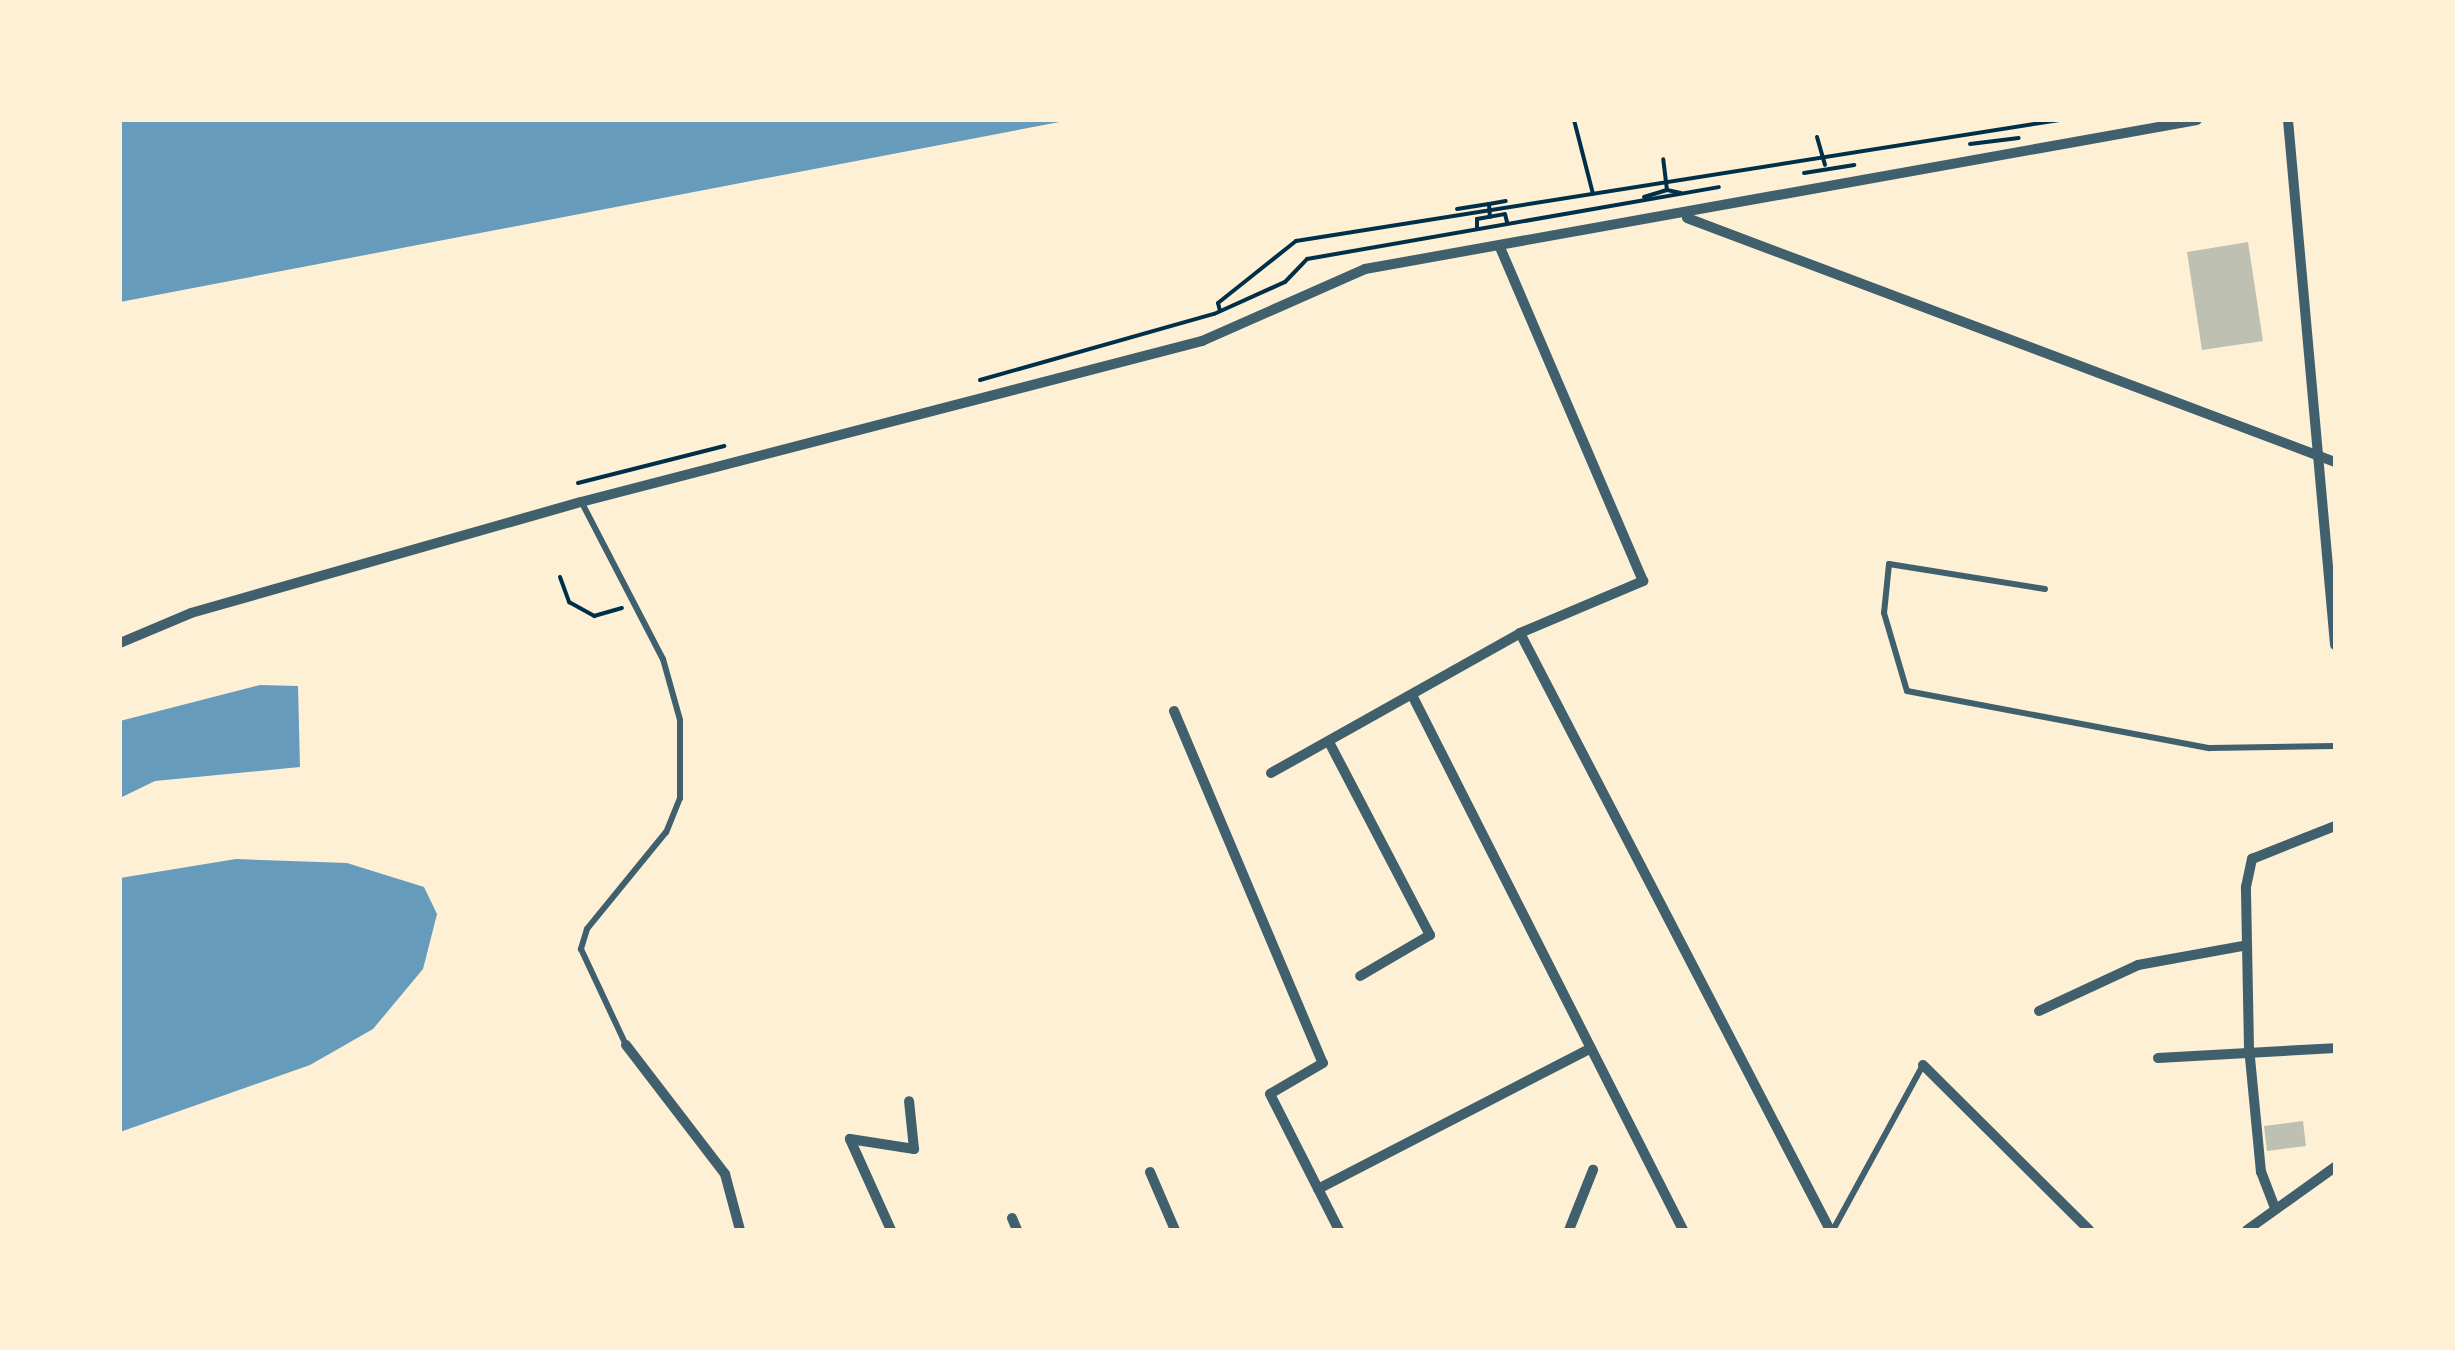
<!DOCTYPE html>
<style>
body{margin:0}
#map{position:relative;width:2455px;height:1350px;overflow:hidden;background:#fdf0d5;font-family:Arial,sans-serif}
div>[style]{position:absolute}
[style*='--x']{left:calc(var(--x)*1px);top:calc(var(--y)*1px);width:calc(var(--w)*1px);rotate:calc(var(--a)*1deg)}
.water>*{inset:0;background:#669bbc}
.building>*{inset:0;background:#bec0b2}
.path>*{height:4px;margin:-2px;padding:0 2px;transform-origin:2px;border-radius:2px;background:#003049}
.service>*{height:6px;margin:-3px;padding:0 3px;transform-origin:3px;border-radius:3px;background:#3f606c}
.minor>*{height:10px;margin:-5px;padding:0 5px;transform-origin:5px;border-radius:5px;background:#3f606c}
span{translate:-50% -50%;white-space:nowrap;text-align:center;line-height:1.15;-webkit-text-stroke:9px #fdf0d5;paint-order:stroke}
.frame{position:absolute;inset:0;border:122px solid #fdf0d5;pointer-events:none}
</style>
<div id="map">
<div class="water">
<i style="clip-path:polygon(120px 120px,1070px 120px,120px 302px)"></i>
<i style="clip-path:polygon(260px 685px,298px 686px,300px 767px,155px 781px,120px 798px,120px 721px)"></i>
<i style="clip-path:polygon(236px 859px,347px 863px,424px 887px,437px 914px,423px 969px,373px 1029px,310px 1065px,120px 1132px,120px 878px)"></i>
</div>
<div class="building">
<i style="clip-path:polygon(2248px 242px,2263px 341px,2202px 350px,2187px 252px)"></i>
<i style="clip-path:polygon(2303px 1121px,2306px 1146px,2267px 1151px,2264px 1126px)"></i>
</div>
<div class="path">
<i style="--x:1574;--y:120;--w:76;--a:75.6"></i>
<i style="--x:1817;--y:137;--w:29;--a:74"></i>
<i style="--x:1970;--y:144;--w:49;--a:-7"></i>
<i style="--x:1804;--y:173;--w:51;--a:-9.1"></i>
<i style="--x:1667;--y:190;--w:14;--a:12"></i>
<i style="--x:1644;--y:197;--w:24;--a:-17"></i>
<i style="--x:1667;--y:190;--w:31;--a:-97"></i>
<i style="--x:1489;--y:204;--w:17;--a:-10"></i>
<i style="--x:1457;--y:209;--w:32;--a:-9"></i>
<i style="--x:1489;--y:204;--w:13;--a:86"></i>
<i style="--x:1477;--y:227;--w:8;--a:-90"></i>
<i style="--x:1477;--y:219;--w:28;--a:-10"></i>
<i style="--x:1505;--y:214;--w:8;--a:76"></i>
<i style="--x:1220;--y:311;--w:8;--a:-104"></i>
<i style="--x:1218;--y:303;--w:100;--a:-38.5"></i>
<i style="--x:1296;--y:241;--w:773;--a:-9.01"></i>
<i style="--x:980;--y:380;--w:243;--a:-15.8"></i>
<i style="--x:1214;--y:314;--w:78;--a:-24.3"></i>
<i style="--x:1285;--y:282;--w:32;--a:-46"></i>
<i style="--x:1307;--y:259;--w:418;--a:-9.9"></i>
<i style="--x:578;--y:483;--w:151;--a:-14.2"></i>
<i style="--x:560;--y:577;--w:27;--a:70"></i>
<i style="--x:569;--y:602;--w:29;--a:29"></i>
<i style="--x:594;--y:616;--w:29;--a:-16"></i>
</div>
<div class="service">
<i style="--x:582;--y:503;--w:176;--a:62.6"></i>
<i style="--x:663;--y:659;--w:63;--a:74.4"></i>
<i style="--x:680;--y:720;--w:78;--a:90"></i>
<i style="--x:680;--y:798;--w:37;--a:112"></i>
<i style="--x:666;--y:832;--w:125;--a:129.2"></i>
<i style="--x:587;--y:929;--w:21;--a:107"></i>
<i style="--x:581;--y:949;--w:106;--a:64.9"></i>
<i style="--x:2045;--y:589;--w:158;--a:-170.9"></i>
<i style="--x:1889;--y:564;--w:49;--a:95.8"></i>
<i style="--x:1884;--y:613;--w:81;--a:73.6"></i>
<i style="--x:1907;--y:691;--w:308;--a:10.7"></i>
<i style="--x:2210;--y:748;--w:125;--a:-0.9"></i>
<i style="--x:1833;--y:1230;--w:188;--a:-61.4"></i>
</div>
<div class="minor">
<i style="--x:2288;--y:120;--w:527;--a:84.88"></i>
<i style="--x:1687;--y:218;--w:692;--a:20.63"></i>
<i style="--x:1520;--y:633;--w:673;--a:62.56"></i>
<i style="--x:120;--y:643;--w:77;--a:-22.9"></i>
<i style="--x:191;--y:613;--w:405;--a:-15.9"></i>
<i style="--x:581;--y:502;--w:642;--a:-14.53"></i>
<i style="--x:1202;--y:341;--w:178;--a:-23.8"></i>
<i style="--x:1365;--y:269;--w:845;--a:-10.15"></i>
<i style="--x:1413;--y:697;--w:597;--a:63.13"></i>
<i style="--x:1174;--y:711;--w:382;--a:67.1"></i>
<i style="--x:1323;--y:1063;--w:61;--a:149.7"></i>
<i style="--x:1270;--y:1094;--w:153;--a:63.1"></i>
<i style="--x:1329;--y:742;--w:218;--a:62.4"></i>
<i style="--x:1430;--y:935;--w:81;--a:149.6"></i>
<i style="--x:1271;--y:773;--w:286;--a:-29.3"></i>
<i style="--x:1520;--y:633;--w:134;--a:-22.9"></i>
<i style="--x:1643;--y:581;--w:361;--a:-113.2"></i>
<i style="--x:2039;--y:1011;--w:109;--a:-24.9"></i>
<i style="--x:2138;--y:965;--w:107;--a:-10.3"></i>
<i style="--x:626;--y:1045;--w:163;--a:52.5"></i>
<i style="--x:725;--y:1174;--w:58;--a:75"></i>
<i style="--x:2158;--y:1058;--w:177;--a:-3.2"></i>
<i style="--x:1923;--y:1065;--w:234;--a:44.8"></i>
<i style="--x:1150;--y:1172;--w:63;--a:66.7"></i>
<i style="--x:1318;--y:1189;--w:307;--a:-27.3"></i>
<i style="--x:2275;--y:1208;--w:39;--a:-111"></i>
<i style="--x:2261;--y:1172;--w:125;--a:-95.5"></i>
<i style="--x:2249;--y:1048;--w:161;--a:-91.1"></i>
<i style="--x:2246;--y:887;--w:29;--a:-78"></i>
<i style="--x:2252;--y:859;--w:89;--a:-21.7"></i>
<i style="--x:1012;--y:1218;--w:13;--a:67"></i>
<i style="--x:891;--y:1230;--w:100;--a:-114.3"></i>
<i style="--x:850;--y:1139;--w:65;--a:8.9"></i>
<i style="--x:914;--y:1149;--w:48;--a:-95.9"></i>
<i style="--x:1569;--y:1230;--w:65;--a:-68.2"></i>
<i style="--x:2247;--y:1230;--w:108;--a:-35.6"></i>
</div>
<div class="frame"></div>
</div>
